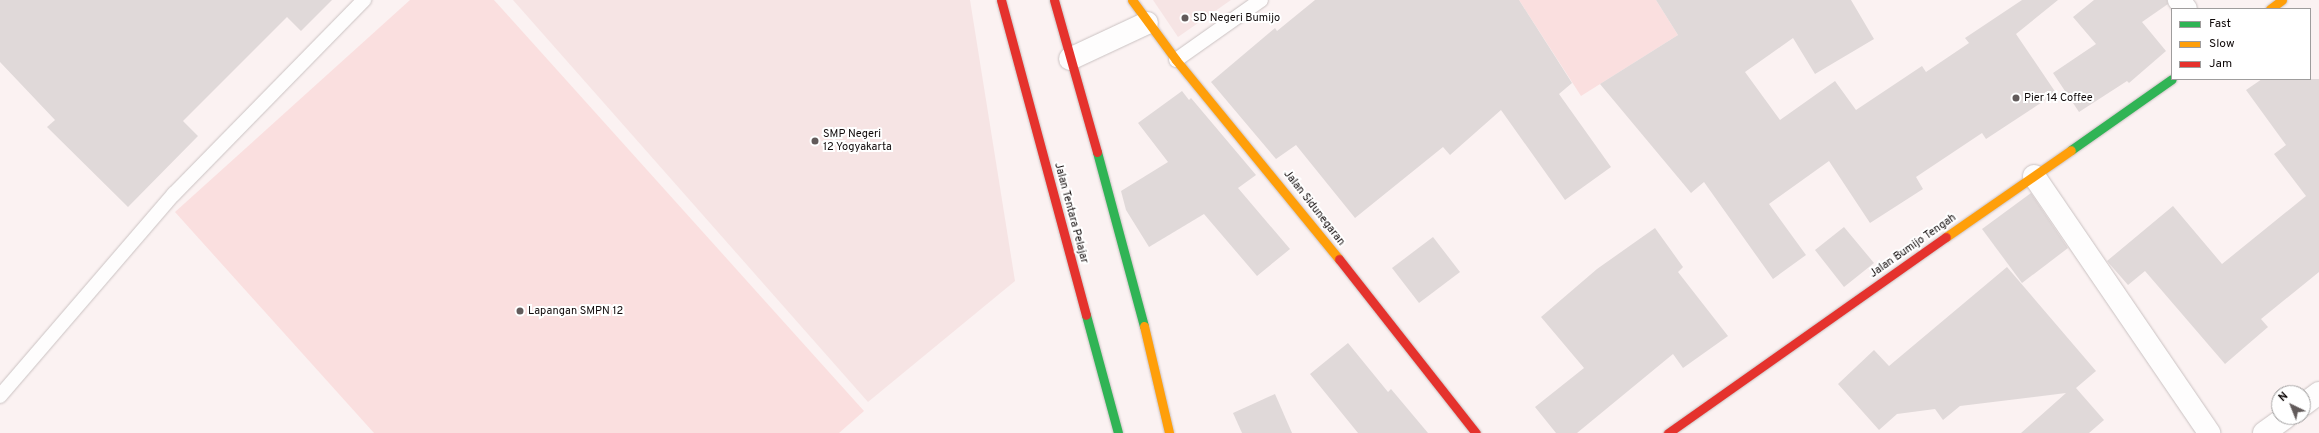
<!DOCTYPE html>
<style>
body{margin:0}
#map{position:relative;width:2319px;height:433px;overflow:hidden;background:#fbf2f2;font-family:Overpass,sans-serif}
div>[style]{position:absolute}
[style*='--x']{left:calc(var(--x)*1px);top:calc(var(--y)*1px);width:calc(var(--w)*1px);rotate:calc(var(--a)*1deg)}
.built>*{inset:0;background:#f6e4e4}
.green>*{inset:0;background:#fadfdf}
.building>*{inset:0;background:#e0d9d9}
.roads{filter:drop-shadow(0 0 1px #cac2c2) drop-shadow(0 0 1px #cac2c2)}
.lane>*{height:14px;margin:-7px;padding:0 7px;transform-origin:7px;border-radius:7px;background:#fefdfd}
.street>*{height:22px;margin:-11px;padding:0 11px;transform-origin:11px;border-radius:11px;background:#fefdfd}
.fast>*{height:9px;margin:-4.5px;padding:0 4.5px;transform-origin:4.5px;border-radius:4.5px;background:#30b455}
.slow>*{height:9px;margin:-4.5px;padding:0 4.5px;transform-origin:4.5px;border-radius:4.5px;background:#ff9f0a}
.jam>*{height:9px;margin:-4.5px;padding:0 4.5px;transform-origin:4.5px;border-radius:4.5px;background:#e5322d}
.dots>*{width:11px;height:11px;translate:-50% -50%;box-sizing:border-box;border:2px solid #fff;border-radius:50%}
span{translate:-50% -50%;white-space:nowrap;text-align:center;line-height:1.15;-webkit-text-stroke:4px #fff;paint-order:stroke}
.poi-label{font-size:11px;color:#100a0a}
.left{translate:0 -50%;text-align:left}
.street-label{font-size:11px;color:#100a0a}
.legend{position:absolute;left:2171px;top:8px;width:140px;height:72px;box-sizing:border-box;background:#fff;border:1px solid #9f9d9d;margin:0;padding:5px 7px;list-style:none;font-size:12px;color:#100a0a}
.legend li{display:flex;align-items:center;gap:8px;height:20px}
.legend b{width:20px;border:1px solid #9f9d9d}
.north{position:absolute;left:2271px;top:385px;width:40px;height:40px;box-sizing:border-box;background:#fff;border:1px solid #9f9d9d;border-radius:50%;rotate:317deg;font-size:11px;font-weight:700;line-height:16px;text-align:center;color:#100a0a}
.north::after{content:'';display:block;margin:auto;width:14px;height:18px;background:#625b5b;clip-path:polygon(50% 0,100% 100%,50% 72%,0 100%)}
</style>
<div id="map">
<div class="built">
<i style="clip-path:polygon(513px 0,970px 0,1015px 281px,868px 402px)"></i>
<i style="clip-path:polygon(1153px 0,1231px 0,1178px 37px)"></i>
</div>
<div class="green">
<i style="clip-path:polygon(410px 0,494px 0,864px 411px,839px 433px,374px 433px,175px 212px)"></i>
<i style="clip-path:polygon(1519px 0,1656px 0,1678px 35px,1581px 96px)"></i>
</div>
<div class="building">
<i style="clip-path:polygon(0 0,332px 0,301px 31px,287px 17px,183px 121px,198px 136px,128px 207px,47px 127px,55px 120px,0 62px)"></i>
<i style="clip-path:polygon(1315px 0,1519px 0,1572px 83px,1559px 94px,1611px 167px,1565px 200px,1501px 110px,1450px 155px,1443px 147px,1355px 218px,1296px 145px,1276px 159px,1211px 82px,1275px 28px,1277px 31px)"></i>
<i style="clip-path:polygon(1656px 0,1851px 0,1874px 39px,1815px 74px,1793px 38px,1745px 72px,1780px 120px,1835px 81px,1856px 110px,1922px 66px,1926px 72px,1969px 43px,1965px 38px,2022px 0,2058px 0,2016px 34px,2056px 93px,1986px 139px,1982px 133px,1916px 177px,1923px 189px,1870px 223px,1829px 161px,1769px 204px,1806px 255px,1773px 279px,1704px 182px,1691px 193px,1600px 84px,1678px 35px)"></i>
<i style="clip-path:polygon(2094px 0,2167px 0,2168px 4px,2142px 22px,2166px 51px,2129px 83px,2127px 81px,2079px 112px,2053px 73px,2096px 44px,2073px 17px)"></i>
<i style="clip-path:polygon(2262px 79px,2319px 79px,2319px 272px,2261px 319px,2268px 327px,2225px 364px,2145px 271px,2128px 285px,2107px 261px,2173px 206px,2222px 264px,2306px 196px,2274px 154px,2286px 145px,2246px 90px)"></i>
<i style="clip-path:polygon(1182px 91px,1189px 100px,1191px 98px,1256px 175px,1238px 188px,1290px 249px,1257px 276px,1204px 214px,1149px 247px,1126px 210px,1121px 191px,1168px 162px,1138px 123px)"></i>
<i style="clip-path:polygon(2031px 193px,2068px 248px,2022px 283px,1982px 229px)"></i>
<i style="clip-path:polygon(1844px 227px,1874px 263px,1844px 287px,1815px 250px)"></i>
<i style="clip-path:polygon(1655px 228px,1683px 267px,1678px 272px,1728px 336px,1683px 368px,1673px 354px,1577px 433px,1556px 433px,1535px 407px,1584px 368px,1541px 317px,1597px 269px)"></i>
<i style="clip-path:polygon(1433px 237px,1460px 272px,1419px 303px,1392px 268px)"></i>
<i style="clip-path:polygon(2007px 267px,2096px 371px,2076px 388px,2104px 420px,2089px 433px,2021px 433px,2066px 393px,1960px 406px,1943px 420px,1935px 409px,1897px 414px,1879px 430px,1838px 384px,1874px 350px,1889px 366px)"></i>
<i style="clip-path:polygon(1348px 343px,1388px 392px,1391px 389px,1428px 433px,1358px 433px,1310px 374px)"></i>
<i style="clip-path:polygon(1275px 394px,1292px 433px,1242px 433px,1233px 413px)"></i>
</div>
<div class="roads">
<div class="lane">
<i style="--x:1176;--y:60;--w:104;--a:-35.2"></i>
<i style="--x:0;--y:396;--w:267;--a:-49.3"></i>
<i style="--x:174;--y:194;--w:272;--a:-45.6"></i>
</div>
<div class="street">
<i style="--x:2179;--y:0;--w:11;--a:52"></i>
<i style="--x:1070;--y:59;--w:85;--a:-25.1"></i>
<i style="--x:2034;--y:176;--w:311;--a:55.7"></i>
<i style="--x:2303;--y:405;--w:20;--a:-37"></i>
<i style="--x:2264;--y:433;--w:27;--a:-36"></i>
</div>
<div class="fast">
<i style="--x:2071;--y:150;--w:123;--a:-35.1"></i>
<i style="--x:1097;--y:152;--w:180;--a:74.9"></i>
<i style="--x:1086;--y:315;--w:122;--a:74.8"></i>
</div>
<div class="slow">
<i style="--x:1132;--y:0;--w:74;--a:53.7"></i>
<i style="--x:1176;--y:60;--w:257;--a:50.7"></i>
<i style="--x:2270;--y:9;--w:15;--a:-37"></i>
<i style="--x:1946;--y:237;--w:152;--a:-34.8"></i>
<i style="--x:1144;--y:326;--w:110;--a:76.8"></i>
</div>
<div class="jam">
<i style="--x:1001;--y:0;--w:326;--a:74.9"></i>
<i style="--x:1054;--y:0;--w:158;--a:74.2"></i>
<i style="--x:1339;--y:259;--w:221;--a:51.8"></i>
<i style="--x:1668;--y:433;--w:340;--a:-35.2"></i>
</div>
</div>
<div class="dots">
<i style="left:1185px;top:18px;background:#625b5b"></i>
<i style="left:2016px;top:98px;background:#625b5b"></i>
<i style="left:815px;top:141px;background:#625b5b"></i>
<i style="left:520px;top:311px;background:#625b5b"></i>
</div>
<div class="poi-label">
<span class="left" style="left:1193px;top:18px">SD Negeri Bumijo</span>
<span class="left" style="left:2024px;top:98px">Pier 14 Coffee</span>
<span class="left" style="left:823px;top:141px">SMP Negeri<br>12 Yogyakarta</span>
<span class="left" style="left:528px;top:311px">Lapangan SMPN 12</span>
</div>
<div class="street-label">
<span style="left:1314px;top:208px;rotate:52deg">Jalan Sidunegaran</span>
<span style="left:1071px;top:213px;rotate:75deg">Jalan Tentara Pelajar</span>
<span style="left:1913px;top:246px;rotate:-35deg">Jalan Bumijo Tengah</span>
</div>
<ul class="legend">
<li><b style="height:5px;background:#30b455"></b>Fast</li>
<li><b style="height:5px;background:#ff9f0a"></b>Slow</li>
<li><b style="height:5px;background:#e5322d"></b>Jam</li>
</ul>
<div class="north">N</div>
</div>
